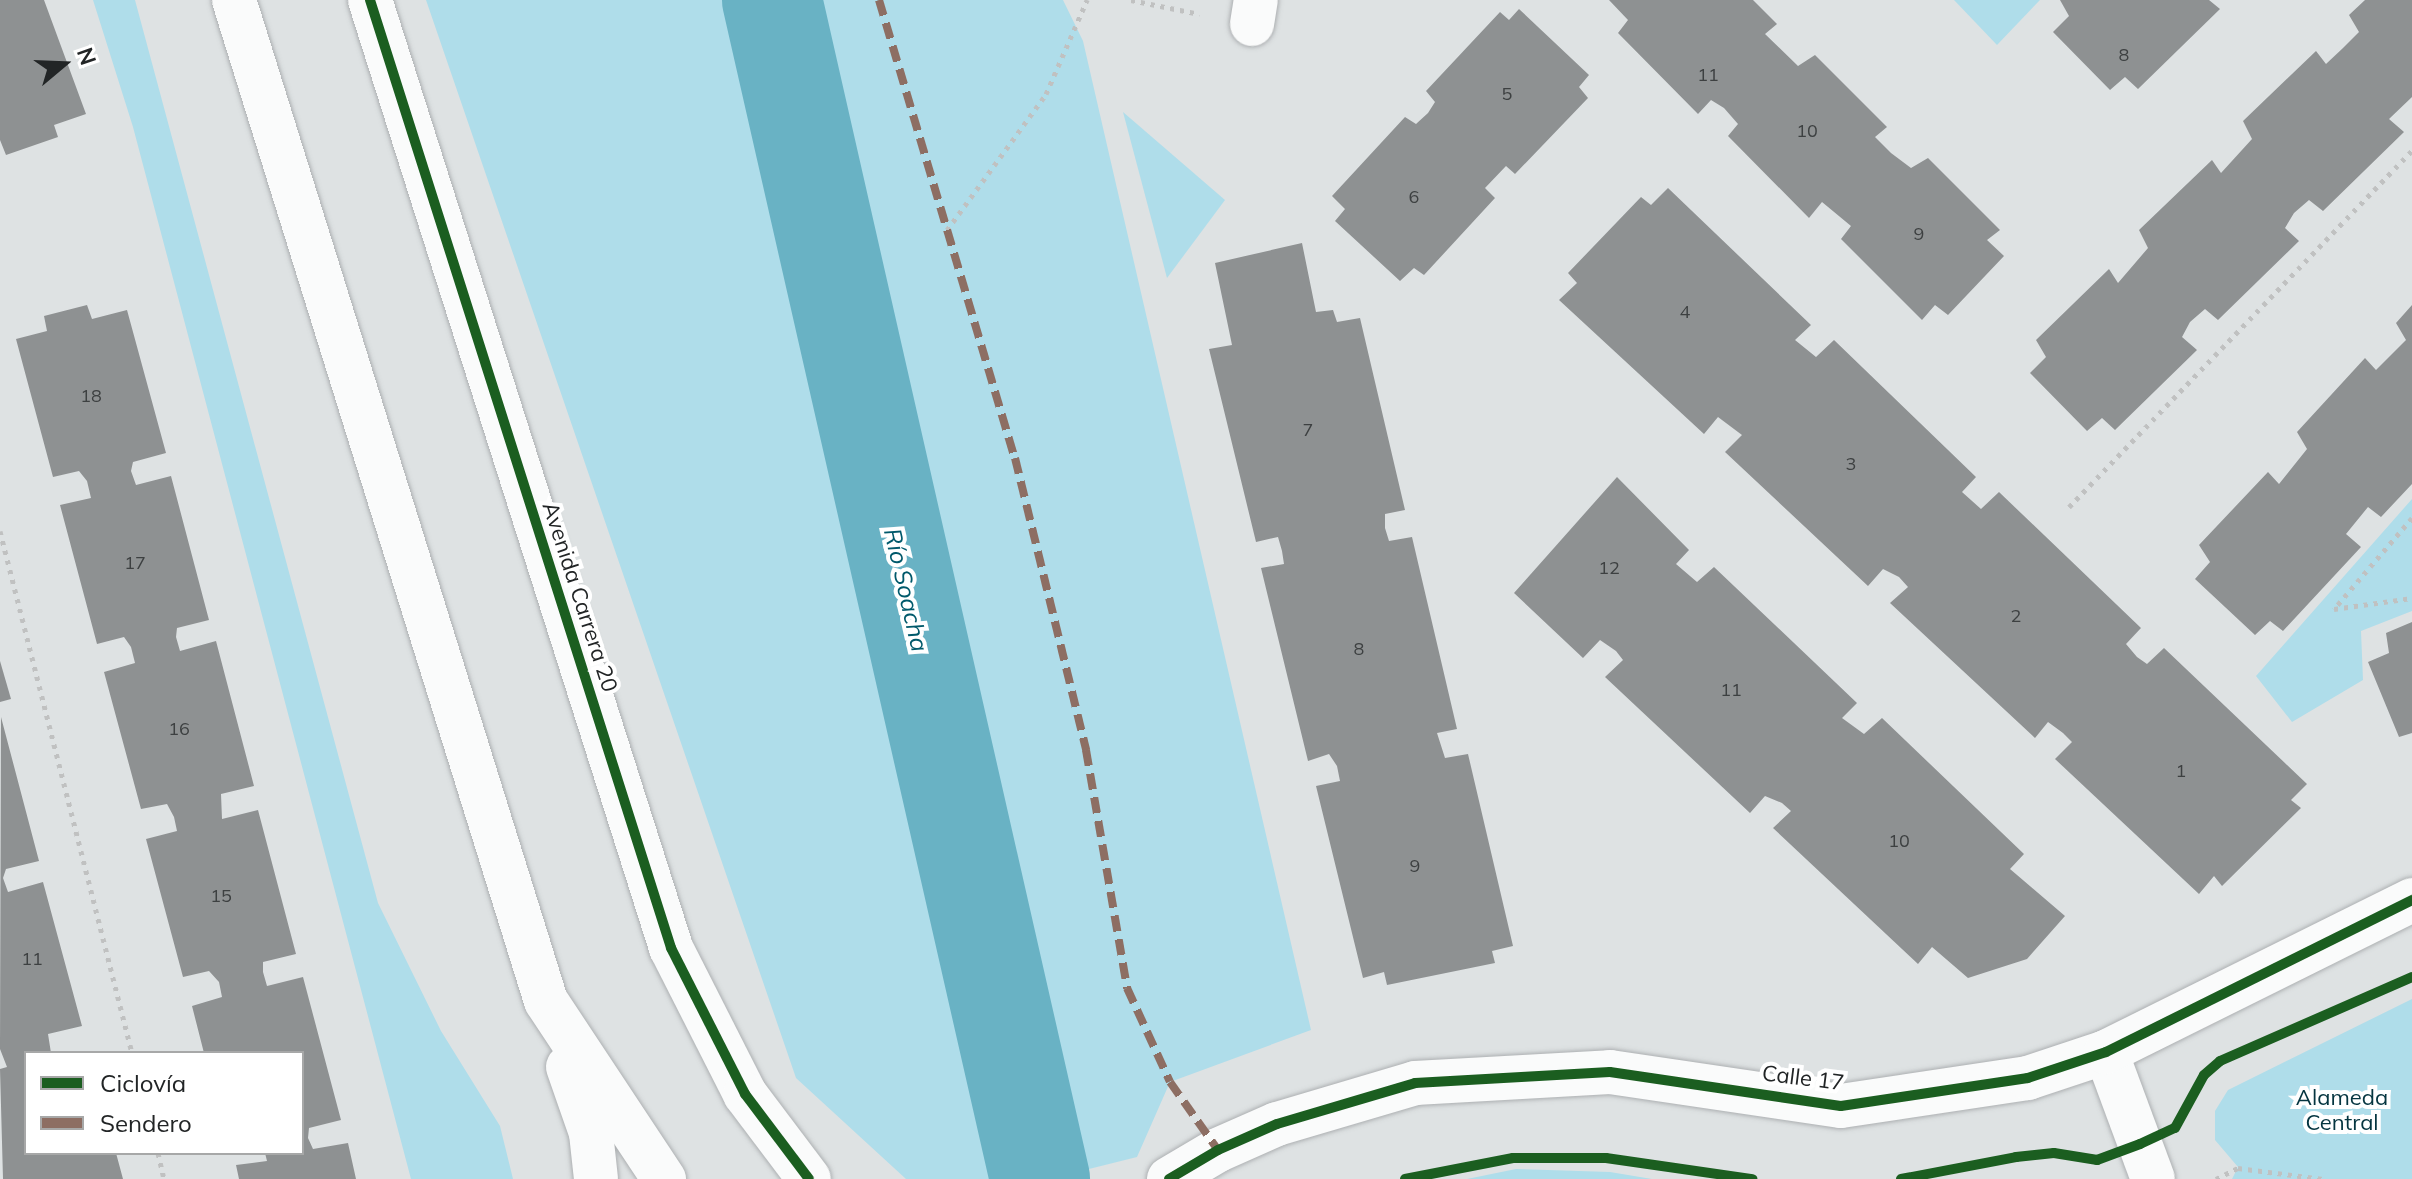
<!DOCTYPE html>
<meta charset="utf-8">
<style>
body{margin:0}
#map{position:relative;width:2412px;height:1179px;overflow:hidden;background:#dee2e3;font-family:Mulish,sans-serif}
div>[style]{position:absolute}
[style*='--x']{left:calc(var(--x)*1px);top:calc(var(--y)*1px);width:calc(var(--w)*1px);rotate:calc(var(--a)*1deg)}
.green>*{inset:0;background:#afddea}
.river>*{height:100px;margin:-50px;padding:0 50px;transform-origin:50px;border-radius:50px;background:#69b2c4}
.building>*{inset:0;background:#8e9192}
.path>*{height:5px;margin-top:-2.5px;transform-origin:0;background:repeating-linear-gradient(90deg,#c0c1c1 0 4px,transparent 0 10px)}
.roads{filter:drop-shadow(0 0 2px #adb0b2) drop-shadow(0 0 2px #adb0b2)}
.street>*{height:44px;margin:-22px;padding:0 22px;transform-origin:22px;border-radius:22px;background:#fafbfb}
.secondary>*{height:44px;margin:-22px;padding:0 22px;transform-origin:22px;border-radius:22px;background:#fafbfb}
.quiet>*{height:8px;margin-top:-4px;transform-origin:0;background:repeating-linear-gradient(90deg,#8d6e63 0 16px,transparent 0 24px)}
.cycleway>*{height:10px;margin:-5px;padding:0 5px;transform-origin:5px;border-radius:5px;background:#1b5e20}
span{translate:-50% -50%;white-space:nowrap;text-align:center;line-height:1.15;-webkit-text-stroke:8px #fff;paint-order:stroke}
.number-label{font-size:18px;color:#3d4041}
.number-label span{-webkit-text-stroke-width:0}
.street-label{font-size:22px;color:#222526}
.park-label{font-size:22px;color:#053540}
.water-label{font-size:24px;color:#00596b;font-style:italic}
.legend{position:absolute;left:24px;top:1051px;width:280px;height:104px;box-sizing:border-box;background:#fff;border:2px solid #a7a8a8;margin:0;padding:10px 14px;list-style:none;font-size:24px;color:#222526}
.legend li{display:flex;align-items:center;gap:16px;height:40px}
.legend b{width:40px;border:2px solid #a7a8a8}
.north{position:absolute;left:24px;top:24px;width:80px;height:80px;-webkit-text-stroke:6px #fff;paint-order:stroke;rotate:71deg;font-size:22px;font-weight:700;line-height:32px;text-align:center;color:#222526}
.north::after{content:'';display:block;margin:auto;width:28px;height:36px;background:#222526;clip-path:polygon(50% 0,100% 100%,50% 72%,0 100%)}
</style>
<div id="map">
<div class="green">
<i style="clip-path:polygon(93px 0,135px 0,378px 903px,441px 1031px,500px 1126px,513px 1179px,411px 1179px,133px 127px)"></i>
<i style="clip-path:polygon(426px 0,1063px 0,1083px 41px,1311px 1030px,1170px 1082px,1137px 1157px,1049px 1179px,906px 1179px,796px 1078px)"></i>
<i style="clip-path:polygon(1954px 0,2040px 0,1997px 45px)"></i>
<i style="clip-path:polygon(1123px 112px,1225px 200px,1167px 278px)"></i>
<i style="clip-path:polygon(2412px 499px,2412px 611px,2361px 631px,2363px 680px,2292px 722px,2256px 676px)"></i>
<i style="clip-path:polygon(2412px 999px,2412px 1179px,2232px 1179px,2238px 1167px,2215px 1140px,2215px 1111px,2228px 1090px)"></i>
<i style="clip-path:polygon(1516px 1169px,1610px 1172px,1652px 1179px,1467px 1179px)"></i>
</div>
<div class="river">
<i style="--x:772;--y:0;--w:1209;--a:77.19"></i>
</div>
<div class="building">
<i style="clip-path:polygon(0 0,44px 0,86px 114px,54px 125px,58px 137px,6px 155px,0 140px)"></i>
<i style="clip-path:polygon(1609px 0,1753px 0,1777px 24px,1765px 34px,1798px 66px,1815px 55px,1887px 127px,1875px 137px,1891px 153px,1911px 168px,1928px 158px,2000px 230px,1987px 240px,2004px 256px,1948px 315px,1935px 305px,1922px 320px,1841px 239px,1851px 226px,1822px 202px,1809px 218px,1728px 136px,1738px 124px,1724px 108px,1711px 100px,1698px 114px,1618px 33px,1628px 20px)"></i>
<i style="clip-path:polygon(2060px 0,2209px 0,2220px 9px,2138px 89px,2125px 77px,2110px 90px,2053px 32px,2069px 16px)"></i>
<i style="clip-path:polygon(2365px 0,2412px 0,2412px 97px,2389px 119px,2404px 132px,2323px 211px,2309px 200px,2294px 213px,2285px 228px,2299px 241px,2218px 320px,2205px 309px,2190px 322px,2182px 337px,2197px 350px,2115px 430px,2102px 418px,2087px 431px,2030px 373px,2046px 357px,2036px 340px,2109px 269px,2118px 283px,2148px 248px,2139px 230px,2212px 160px,2221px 173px,2252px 139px,2243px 121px,2316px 51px,2326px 64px,2343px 48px,2359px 32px,2349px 15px)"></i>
<i style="clip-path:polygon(1519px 9px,1589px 75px,1579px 87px,1588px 98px,1515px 174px,1506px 166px,1485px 188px,1495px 198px,1424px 275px,1414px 268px,1400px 281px,1335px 221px,1345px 209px,1332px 196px,1405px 117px,1416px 124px,1428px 113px,1435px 102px,1426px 91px,1500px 12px,1509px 20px)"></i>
<i style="clip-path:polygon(1668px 188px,1811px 325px,1795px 340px,1816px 357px,1834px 340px,1976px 477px,1962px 492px,1981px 509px,1999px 492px,2141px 628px,2126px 644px,2137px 657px,2147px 664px,2164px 648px,2307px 784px,2291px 800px,2301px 808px,2222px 886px,2214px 876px,2199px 894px,2055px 759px,2072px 742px,2063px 733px,2048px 722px,2035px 738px,1890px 603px,1908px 587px,1899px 577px,1883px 569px,1868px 586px,1725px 452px,1742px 435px,1718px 417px,1704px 434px,1559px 300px,1577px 283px,1568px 273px,1641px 197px,1651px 205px)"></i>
<i style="clip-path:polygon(1302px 243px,1316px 312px,1333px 310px,1337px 322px,1360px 318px,1405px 510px,1385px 514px,1385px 528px,1389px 541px,1412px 537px,1457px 729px,1437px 733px,1445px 758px,1468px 754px,1513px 946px,1492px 951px,1495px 963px,1387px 985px,1384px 972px,1363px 978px,1316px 786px,1340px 781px,1337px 766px,1329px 754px,1308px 761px,1261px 568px,1284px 564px,1282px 551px,1278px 537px,1256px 542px,1209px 349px,1232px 345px,1215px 263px)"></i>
<i style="clip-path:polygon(87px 305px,92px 319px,127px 310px,166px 453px,133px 462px,131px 471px,136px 485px,171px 476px,209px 620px,177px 628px,176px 637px,180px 651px,216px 641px,254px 786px,221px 794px,222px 819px,258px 810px,296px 954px,263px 962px,263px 972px,267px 986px,303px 977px,341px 1120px,309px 1128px,308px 1138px,313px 1149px,348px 1143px,356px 1179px,239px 1179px,236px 1165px,267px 1161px,265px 1153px,302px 1153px,302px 1053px,204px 1053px,192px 1006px,222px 997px,219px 982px,209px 971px,183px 977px,146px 839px,177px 831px,174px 817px,167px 804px,141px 809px,104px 672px,135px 663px,131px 647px,124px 637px,97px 644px,60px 505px,91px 498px,87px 481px,79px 471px,53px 477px,16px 339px,47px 331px,44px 316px)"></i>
<i style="clip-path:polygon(2412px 305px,2412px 484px,2381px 517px,2368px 507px,2346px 534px,2361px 547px,2283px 631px,2270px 621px,2255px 635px,2195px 579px,2210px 562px,2199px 545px,2268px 472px,2279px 484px,2307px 449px,2297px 432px,2365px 358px,2376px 370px,2406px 340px,2396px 323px)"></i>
<i style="clip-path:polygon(1617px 477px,1689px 550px,1676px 564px,1697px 582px,1714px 567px,1857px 703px,1842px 718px,1864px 734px,1882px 718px,2024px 854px,2010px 869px,2065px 916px,2027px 959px,1968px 978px,1932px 947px,1918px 964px,1773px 828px,1791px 811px,1782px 803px,1765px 796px,1750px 813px,1605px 677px,1623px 660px,1616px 651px,1600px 640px,1583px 658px,1514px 593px)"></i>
<i style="clip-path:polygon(2412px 622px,2412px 733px,2399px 737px,2368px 662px,2389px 653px,2386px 633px)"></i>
<i style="clip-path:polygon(0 661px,11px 699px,0 702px)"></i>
<i style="clip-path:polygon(1px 717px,39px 861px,6px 869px,3px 878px,8px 892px,43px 882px,82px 1026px,48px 1034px,51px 1053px,26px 1053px,26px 1153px,116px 1153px,123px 1179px,3px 1179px,0 1069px,7px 1067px,0 1049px)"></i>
</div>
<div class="path">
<i style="--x:1131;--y:0;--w:70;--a:11.5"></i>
<i style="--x:947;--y:230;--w:168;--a:-53.9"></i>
<i style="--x:1046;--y:94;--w:103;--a:-66.4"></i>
<i style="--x:2069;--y:507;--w:494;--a:-46.1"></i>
<i style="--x:2412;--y:518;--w:120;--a:130.6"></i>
<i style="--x:2334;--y:609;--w:79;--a:-8"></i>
<i style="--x:0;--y:531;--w:538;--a:75.81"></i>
<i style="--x:158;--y:1153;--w:27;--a:77"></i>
<i style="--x:2216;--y:1179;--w:25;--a:-27"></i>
<i style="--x:2238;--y:1168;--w:86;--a:7.4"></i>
</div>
<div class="roads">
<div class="street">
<i style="--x:1252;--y:24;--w:24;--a:-81"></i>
</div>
<div class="secondary">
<i style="--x:234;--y:0;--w:1048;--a:72.69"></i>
<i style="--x:546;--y:1001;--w:214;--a:56.5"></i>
<i style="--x:370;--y:0;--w:995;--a:72.38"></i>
<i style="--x:671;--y:948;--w:164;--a:63.1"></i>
<i style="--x:745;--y:1094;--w:106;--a:53"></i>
<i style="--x:2106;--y:1052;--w:135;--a:69.7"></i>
<i style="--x:568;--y:1067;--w:70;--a:70.8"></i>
<i style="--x:591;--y:1133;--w:46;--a:83.8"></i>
<i style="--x:1169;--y:1179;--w:57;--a:-30.6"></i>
<i style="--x:1218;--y:1150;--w:64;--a:-23.8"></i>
<i style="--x:1277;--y:1124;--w:144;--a:-16.5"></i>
<i style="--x:1415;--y:1083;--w:195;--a:-3.2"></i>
<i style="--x:1610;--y:1072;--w:233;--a:8.4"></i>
<i style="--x:1841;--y:1106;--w:189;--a:-8.5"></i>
<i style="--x:2028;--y:1078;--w:82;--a:-18.4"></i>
<i style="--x:2106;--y:1052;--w:342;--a:-26.4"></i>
</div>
</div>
<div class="quiet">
<i style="--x:879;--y:0;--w:478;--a:73.5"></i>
<i style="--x:1015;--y:458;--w:301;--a:76.3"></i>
<i style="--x:1086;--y:750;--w:242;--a:80.2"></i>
<i style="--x:1127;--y:988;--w:103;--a:65.4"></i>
<i style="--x:1170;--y:1082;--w:83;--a:54.8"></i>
</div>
<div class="cycleway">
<i style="--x:370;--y:0;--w:995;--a:72.38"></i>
<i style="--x:671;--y:948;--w:164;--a:63.1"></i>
<i style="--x:745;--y:1094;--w:106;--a:53"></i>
<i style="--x:1169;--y:1179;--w:57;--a:-30.6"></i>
<i style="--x:1218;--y:1150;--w:64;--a:-23.8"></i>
<i style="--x:1277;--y:1124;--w:144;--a:-16.5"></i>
<i style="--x:1415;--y:1083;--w:195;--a:-3.2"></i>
<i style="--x:1610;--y:1072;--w:233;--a:8.4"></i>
<i style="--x:1841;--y:1106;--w:189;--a:-8.5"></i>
<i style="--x:2028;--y:1078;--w:82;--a:-18.4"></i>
<i style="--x:2106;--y:1052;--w:342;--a:-26.4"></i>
<i style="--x:1405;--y:1179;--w:110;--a:-11"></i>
<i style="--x:1513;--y:1158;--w:93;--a:0"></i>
<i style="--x:1606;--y:1158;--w:148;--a:8.2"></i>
<i style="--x:1901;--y:1179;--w:117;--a:-10.8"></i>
<i style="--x:2016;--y:1157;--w:38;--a:-6"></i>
<i style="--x:2054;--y:1153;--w:44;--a:9.2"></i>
<i style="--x:2097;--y:1160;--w:46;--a:-20.4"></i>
<i style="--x:2140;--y:1144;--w:38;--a:-25"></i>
<i style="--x:2175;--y:1128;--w:60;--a:-61.3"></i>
<i style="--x:2204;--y:1075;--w:21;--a:-41"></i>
<i style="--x:2220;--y:1061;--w:210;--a:-23.6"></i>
</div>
<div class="number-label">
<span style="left:2124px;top:55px">8</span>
<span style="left:1708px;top:75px">11</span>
<span style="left:1507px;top:94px">5</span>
<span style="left:1807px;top:131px">10</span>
<span style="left:1414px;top:197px">6</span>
<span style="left:1919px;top:234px">9</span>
<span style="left:1685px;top:312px">4</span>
<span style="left:91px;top:396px">18</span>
<span style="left:1308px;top:430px">7</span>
<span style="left:1851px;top:464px">3</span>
<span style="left:135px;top:563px">17</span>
<span style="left:1609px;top:568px">12</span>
<span style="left:2016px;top:616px">2</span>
<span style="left:1359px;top:649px">8</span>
<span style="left:1731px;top:690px">11</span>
<span style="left:179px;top:729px">16</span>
<span style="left:2181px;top:771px">1</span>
<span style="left:1899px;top:841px">10</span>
<span style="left:1415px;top:866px">9</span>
<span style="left:221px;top:896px">15</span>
<span style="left:32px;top:959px">11</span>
</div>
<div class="street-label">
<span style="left:580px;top:597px;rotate:72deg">Avenida Carrera 20</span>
<span style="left:1803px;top:1078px;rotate:7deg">Calle 17</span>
</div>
<div class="park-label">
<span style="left:2342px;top:1110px">Alameda<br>Central</span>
</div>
<div class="water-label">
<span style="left:906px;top:590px;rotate:77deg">Río Soacha</span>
</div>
<ul class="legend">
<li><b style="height:10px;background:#1b5e20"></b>Ciclovía</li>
<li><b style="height:10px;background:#8d6e63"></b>Sendero</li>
</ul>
<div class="north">N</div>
</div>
